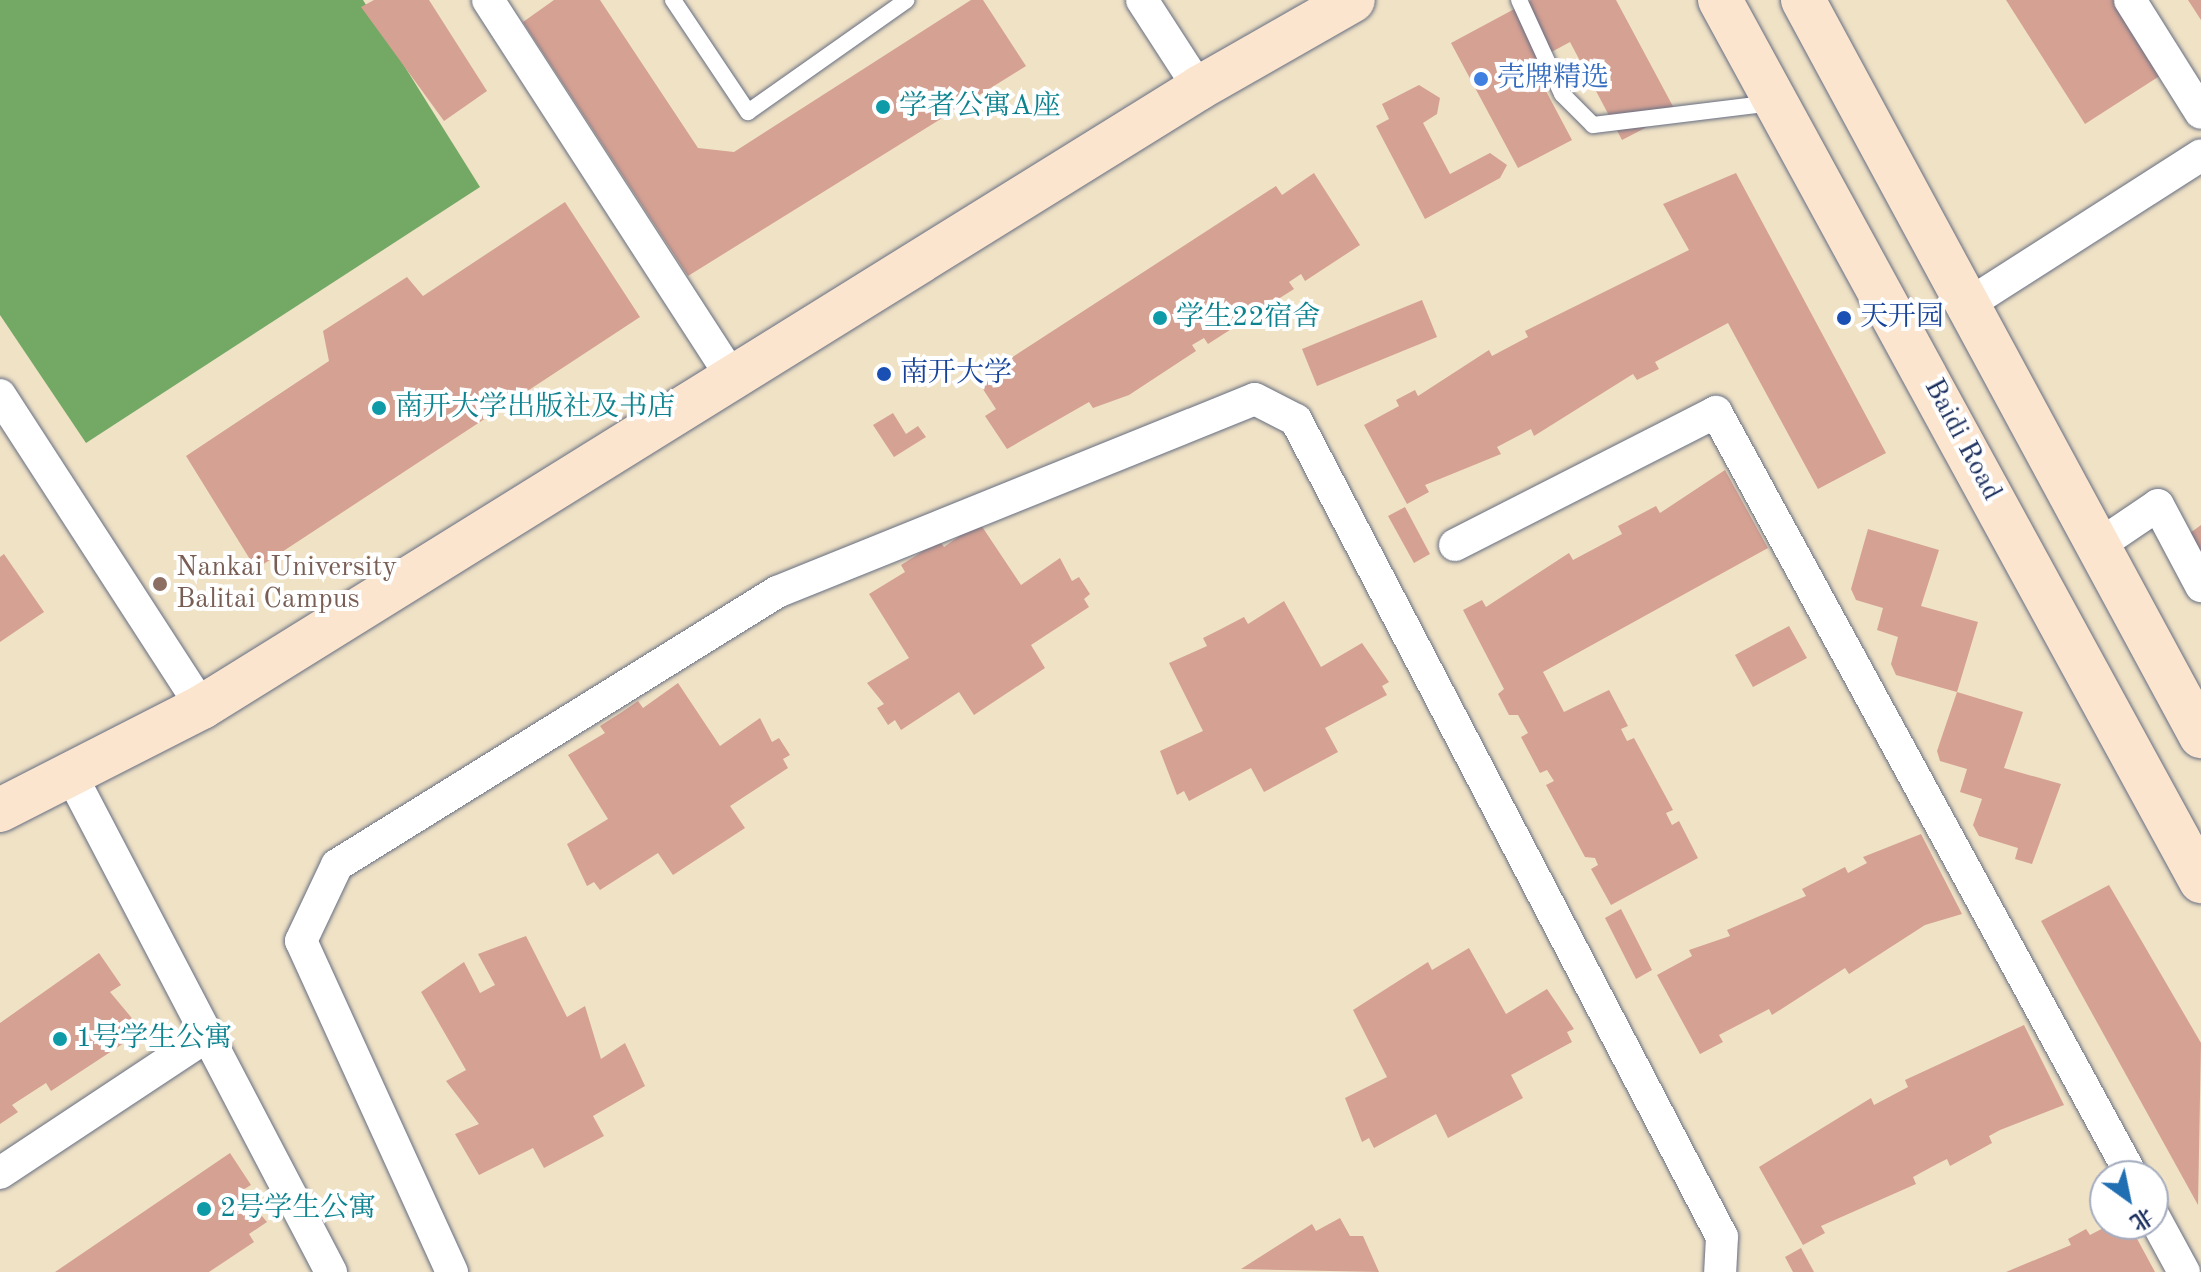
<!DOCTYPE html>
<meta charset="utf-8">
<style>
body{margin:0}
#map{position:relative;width:2201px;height:1272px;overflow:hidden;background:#f0e2c5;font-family:"Old Standard TT","Noto Serif SC",serif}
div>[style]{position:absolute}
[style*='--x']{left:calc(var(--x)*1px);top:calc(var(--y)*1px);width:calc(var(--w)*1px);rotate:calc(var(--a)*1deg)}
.forest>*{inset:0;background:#74a865}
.building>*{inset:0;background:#d5a193}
.roads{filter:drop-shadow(0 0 2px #666e82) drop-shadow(0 0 2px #666e82)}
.lane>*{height:16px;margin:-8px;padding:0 8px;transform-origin:8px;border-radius:8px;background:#fff}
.street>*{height:32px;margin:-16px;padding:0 16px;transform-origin:16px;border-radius:16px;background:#fff}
.secondary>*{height:44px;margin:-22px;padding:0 22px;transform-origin:22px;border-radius:22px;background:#fce5cf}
.dots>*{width:22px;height:22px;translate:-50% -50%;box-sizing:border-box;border:4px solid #fff;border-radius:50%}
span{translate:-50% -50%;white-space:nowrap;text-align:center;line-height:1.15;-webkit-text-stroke:8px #fff;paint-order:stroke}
.shop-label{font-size:28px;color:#366cbe}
.left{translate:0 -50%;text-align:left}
.culture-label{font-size:28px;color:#0d838f}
.transit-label{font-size:28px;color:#164399}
.street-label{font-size:28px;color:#1b2f5e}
.education-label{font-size:28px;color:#785e54}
.north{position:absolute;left:2089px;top:1160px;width:80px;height:80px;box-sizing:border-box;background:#fff;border:2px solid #a4acbf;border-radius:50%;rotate:147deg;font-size:22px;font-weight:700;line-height:32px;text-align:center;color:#1b2f5e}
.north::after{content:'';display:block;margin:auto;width:28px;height:36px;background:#1f6fb2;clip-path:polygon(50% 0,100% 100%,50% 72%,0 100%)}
</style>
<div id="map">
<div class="forest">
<i style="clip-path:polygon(0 0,363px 0,480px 187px,86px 443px,0 315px)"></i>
</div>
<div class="building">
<i style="clip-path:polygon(374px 0,429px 0,487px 91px,444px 121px,361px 7px)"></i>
<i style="clip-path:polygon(554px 0,600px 0,698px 148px,734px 152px,971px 0,983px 0,1026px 66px,688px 276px,523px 22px)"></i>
<i style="clip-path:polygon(1531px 0,1616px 0,1676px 112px,1622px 140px,1570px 42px,1531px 63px,1572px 140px,1518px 168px,1451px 43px)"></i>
<i style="clip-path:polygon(2006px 0,2130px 0,2172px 68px,2085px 124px)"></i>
<i style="clip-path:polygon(2188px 0,2201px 0,2201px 20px)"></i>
<i style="clip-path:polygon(1419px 85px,1440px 98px,1437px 114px,1423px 123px,1450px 174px,1490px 153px,1507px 165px,1500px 178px,1425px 219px,1376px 126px,1389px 119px,1382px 104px)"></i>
<i style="clip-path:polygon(1314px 173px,1360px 245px,1305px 281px,1301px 274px,1289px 282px,1294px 289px,1208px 344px,1204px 338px,1192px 345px,1196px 351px,1129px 395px,1093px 408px,1089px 402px,1007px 449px,985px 416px,996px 409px,977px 380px,1276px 186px,1282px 195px)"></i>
<i style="clip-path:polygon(1736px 173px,1886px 453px,1818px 489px,1728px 323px,1655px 362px,1659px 369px,1637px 380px,1633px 374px,1534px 436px,1531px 429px,1497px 447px,1501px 454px,1425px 485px,1429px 492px,1407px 504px,1364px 425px,1399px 406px,1396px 400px,1415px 390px,1418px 396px,1489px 350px,1492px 356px,1528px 337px,1525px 331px,1689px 250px,1663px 204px)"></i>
<i style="clip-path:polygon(565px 202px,640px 317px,256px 569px,186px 456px,329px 361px,323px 331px,407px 277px,423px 296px)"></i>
<i style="clip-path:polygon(1422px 300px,1437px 337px,1317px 386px,1302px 349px)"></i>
<i style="clip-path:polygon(893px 413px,906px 434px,918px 426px,926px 437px,894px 457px,873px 425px)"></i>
<i style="clip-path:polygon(1725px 470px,1768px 548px,1543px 672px,1564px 712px,1609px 690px,1628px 726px,1621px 729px,1627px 741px,1634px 738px,1673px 810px,1666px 813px,1672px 825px,1679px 821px,1698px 858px,1611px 905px,1591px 869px,1598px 865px,1595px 858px,1585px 857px,1546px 785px,1554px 781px,1547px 770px,1540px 773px,1521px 737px,1528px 733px,1518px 715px,1509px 715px,1498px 694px,1504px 689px,1463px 610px,1482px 600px,1486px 607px,1569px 553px,1573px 560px,1622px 534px,1618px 526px,1656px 506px,1660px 513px)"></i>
<i style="clip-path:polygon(1405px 507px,1430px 554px,1414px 563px,1388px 516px)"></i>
<i style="clip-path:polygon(979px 522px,1021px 585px,1060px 558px,1072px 581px,1079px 577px,1090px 594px,1084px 599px,1089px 607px,1031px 645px,1045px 668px,974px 715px,959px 692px,901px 730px,895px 720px,888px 725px,877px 708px,884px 704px,867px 683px,909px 658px,869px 594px,905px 572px,901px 565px,917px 555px,939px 540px,944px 547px)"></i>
<i style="clip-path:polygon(2201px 525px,2201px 563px,2186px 536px)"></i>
<i style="clip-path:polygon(1868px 529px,1939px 550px,1921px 606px,1978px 622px,1957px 692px,1896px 675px,1891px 664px,1898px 637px,1877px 630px,1883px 608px,1856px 600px,1851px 589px)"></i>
<i style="clip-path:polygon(4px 554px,44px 612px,0 642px,0 557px)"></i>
<i style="clip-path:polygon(1284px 601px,1321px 667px,1362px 643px,1389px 682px,1382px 686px,1387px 695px,1325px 728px,1338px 752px,1264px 792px,1251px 768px,1189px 801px,1184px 791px,1177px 795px,1160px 751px,1203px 731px,1169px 663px,1207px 646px,1203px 638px,1221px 629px,1244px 617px,1248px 624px)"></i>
<i style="clip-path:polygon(1789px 626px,1807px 658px,1753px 687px,1735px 655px)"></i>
<i style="clip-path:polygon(678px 683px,720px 746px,760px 718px,772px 742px,779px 738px,790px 755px,783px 759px,788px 768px,730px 806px,745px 828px,673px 875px,658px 853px,600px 890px,594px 882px,587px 886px,567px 844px,608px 819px,568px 755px,605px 733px,600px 726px,622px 712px,638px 701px,643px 708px)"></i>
<i style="clip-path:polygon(1957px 692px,2023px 712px,2004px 768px,2061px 784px,2032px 864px,2015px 859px,2018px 848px,1979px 836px,1973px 825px,1982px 799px,1960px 792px,1967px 769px,1940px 761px,1937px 751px)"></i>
<i style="clip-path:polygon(1921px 834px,1962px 914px,1925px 925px,1849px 974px,1845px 968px,1772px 1015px,1769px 1009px,1719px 1035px,1723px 1042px,1700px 1054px,1657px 975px,1692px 956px,1689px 950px,1730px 936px,1727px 930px,1806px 896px,1802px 889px,1845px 867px,1848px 873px,1867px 863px,1863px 857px)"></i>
<i style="clip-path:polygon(2109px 885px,2201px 1043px,2198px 1205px,2041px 921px)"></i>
<i style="clip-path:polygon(1621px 909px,1652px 970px,1636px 979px,1605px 918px)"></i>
<i style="clip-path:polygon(526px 936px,567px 1017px,585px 1006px,601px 1059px,625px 1043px,645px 1086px,593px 1116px,604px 1136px,544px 1168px,533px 1148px,479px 1175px,455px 1134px,479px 1124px,446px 1081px,466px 1070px,421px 992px,464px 962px,480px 993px,495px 985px,478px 954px)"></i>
<i style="clip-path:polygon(1469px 948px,1506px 1014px,1547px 989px,1574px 1029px,1567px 1032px,1572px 1042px,1511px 1075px,1523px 1098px,1448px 1138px,1436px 1114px,1374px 1148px,1369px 1138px,1362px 1142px,1345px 1098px,1387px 1077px,1353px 1010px,1428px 962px,1432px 970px)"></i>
<i style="clip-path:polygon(99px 953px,121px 985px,110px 992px,136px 1023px,118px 1035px,124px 1043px,51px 1091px,46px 1083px,12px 1105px,18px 1112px,0 1124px,0 1023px)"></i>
<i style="clip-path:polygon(2024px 1025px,2064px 1105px,2000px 1130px,1989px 1136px,1992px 1143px,1950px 1166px,1947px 1159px,1937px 1164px,1913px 1177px,1916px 1184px,1821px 1226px,1825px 1233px,1803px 1245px,1759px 1167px,1871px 1098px,1874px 1105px,1908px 1087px,1905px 1080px)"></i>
<i style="clip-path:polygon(230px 1153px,251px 1185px,241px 1191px,267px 1222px,249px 1234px,254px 1242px,209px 1272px,55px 1272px)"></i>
<i style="clip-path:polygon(1340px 1218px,1350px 1236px,1363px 1236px,1379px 1272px,1241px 1269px,1312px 1224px,1316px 1231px)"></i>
<i style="clip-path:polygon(2111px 1224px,2129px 1224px,2155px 1272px,2006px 1272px,2071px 1245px,2068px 1239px,2086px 1229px,2090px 1235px)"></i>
<i style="clip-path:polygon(1801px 1248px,1814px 1272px,1793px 1272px,1785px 1257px)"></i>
</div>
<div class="roads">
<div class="lane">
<i style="--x:673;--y:0;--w:135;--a:56.2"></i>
<i style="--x:748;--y:112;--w:194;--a:-35.2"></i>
<i style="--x:1519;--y:0;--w:103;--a:65.4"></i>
<i style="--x:1562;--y:94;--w:44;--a:45"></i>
<i style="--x:1593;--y:125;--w:181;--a:-7"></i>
</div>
<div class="street">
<i style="--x:488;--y:0;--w:455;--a:57.1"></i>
<i style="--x:1142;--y:0;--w:105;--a:57.1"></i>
<i style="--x:2130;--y:0;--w:133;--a:57.9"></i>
<i style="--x:1970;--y:303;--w:274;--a:-32.6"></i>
<i style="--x:0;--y:395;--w:372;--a:57.1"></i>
<i style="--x:1455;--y:545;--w:293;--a:-27"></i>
<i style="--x:1716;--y:412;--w:870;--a:61.43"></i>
<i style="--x:2099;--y:545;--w:71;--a:-34.1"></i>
<i style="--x:2158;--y:505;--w:92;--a:62"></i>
<i style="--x:71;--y:775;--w:561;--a:62.38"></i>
<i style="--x:0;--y:1173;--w:248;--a:-33.5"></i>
<i style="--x:2153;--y:1215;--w:65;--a:61.5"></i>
<i style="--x:452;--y:1272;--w:364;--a:-114.5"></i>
<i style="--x:301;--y:941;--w:84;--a:-64.7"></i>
<i style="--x:337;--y:865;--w:518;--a:-31.82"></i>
<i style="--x:777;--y:592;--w:515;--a:-21.99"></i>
<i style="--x:1255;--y:399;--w:46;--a:27.1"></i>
<i style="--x:1296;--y:420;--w:921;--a:62.46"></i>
<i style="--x:1722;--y:1237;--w:35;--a:93"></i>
</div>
<div class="secondary">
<i style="--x:1720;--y:0;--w:1004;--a:61.37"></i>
<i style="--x:1803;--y:0;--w:837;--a:61.6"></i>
<i style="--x:0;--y:810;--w:227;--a:-27"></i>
<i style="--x:202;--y:707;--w:1174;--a:-31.83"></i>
<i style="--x:1199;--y:88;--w:177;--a:-29.7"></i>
</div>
</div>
<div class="dots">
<i style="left:1481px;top:79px;background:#3f7fe0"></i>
<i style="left:883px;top:107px;background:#0f9aa8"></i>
<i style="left:1160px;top:318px;background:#0f9aa8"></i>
<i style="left:1844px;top:318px;background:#1a4fb4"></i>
<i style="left:884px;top:374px;background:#1a4fb4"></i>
<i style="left:379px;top:408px;background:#0f9aa8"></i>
<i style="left:160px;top:584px;background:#8d6e63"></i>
<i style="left:60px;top:1039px;background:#0f9aa8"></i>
<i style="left:204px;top:1209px;background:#0f9aa8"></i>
</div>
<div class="shop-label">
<span class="left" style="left:1497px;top:79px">壳牌精选</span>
</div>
<div class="culture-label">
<span class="left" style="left:899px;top:107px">学者公寓A座</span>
<span class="left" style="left:1176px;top:318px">学生22宿舍</span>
<span class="left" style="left:395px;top:408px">南开大学出版社及书店</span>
<span class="left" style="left:76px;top:1039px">1号学生公寓</span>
<span class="left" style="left:220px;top:1209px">2号学生公寓</span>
</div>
<div class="transit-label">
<span class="left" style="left:1860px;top:318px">天开园</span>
<span class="left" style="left:900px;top:374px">南开大学</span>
</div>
<div class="street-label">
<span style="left:1962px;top:440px;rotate:62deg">Baidi Road</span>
</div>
<div class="education-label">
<span class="left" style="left:176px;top:584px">Nankai University<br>Balitai Campus</span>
</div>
<div class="north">北</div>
</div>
